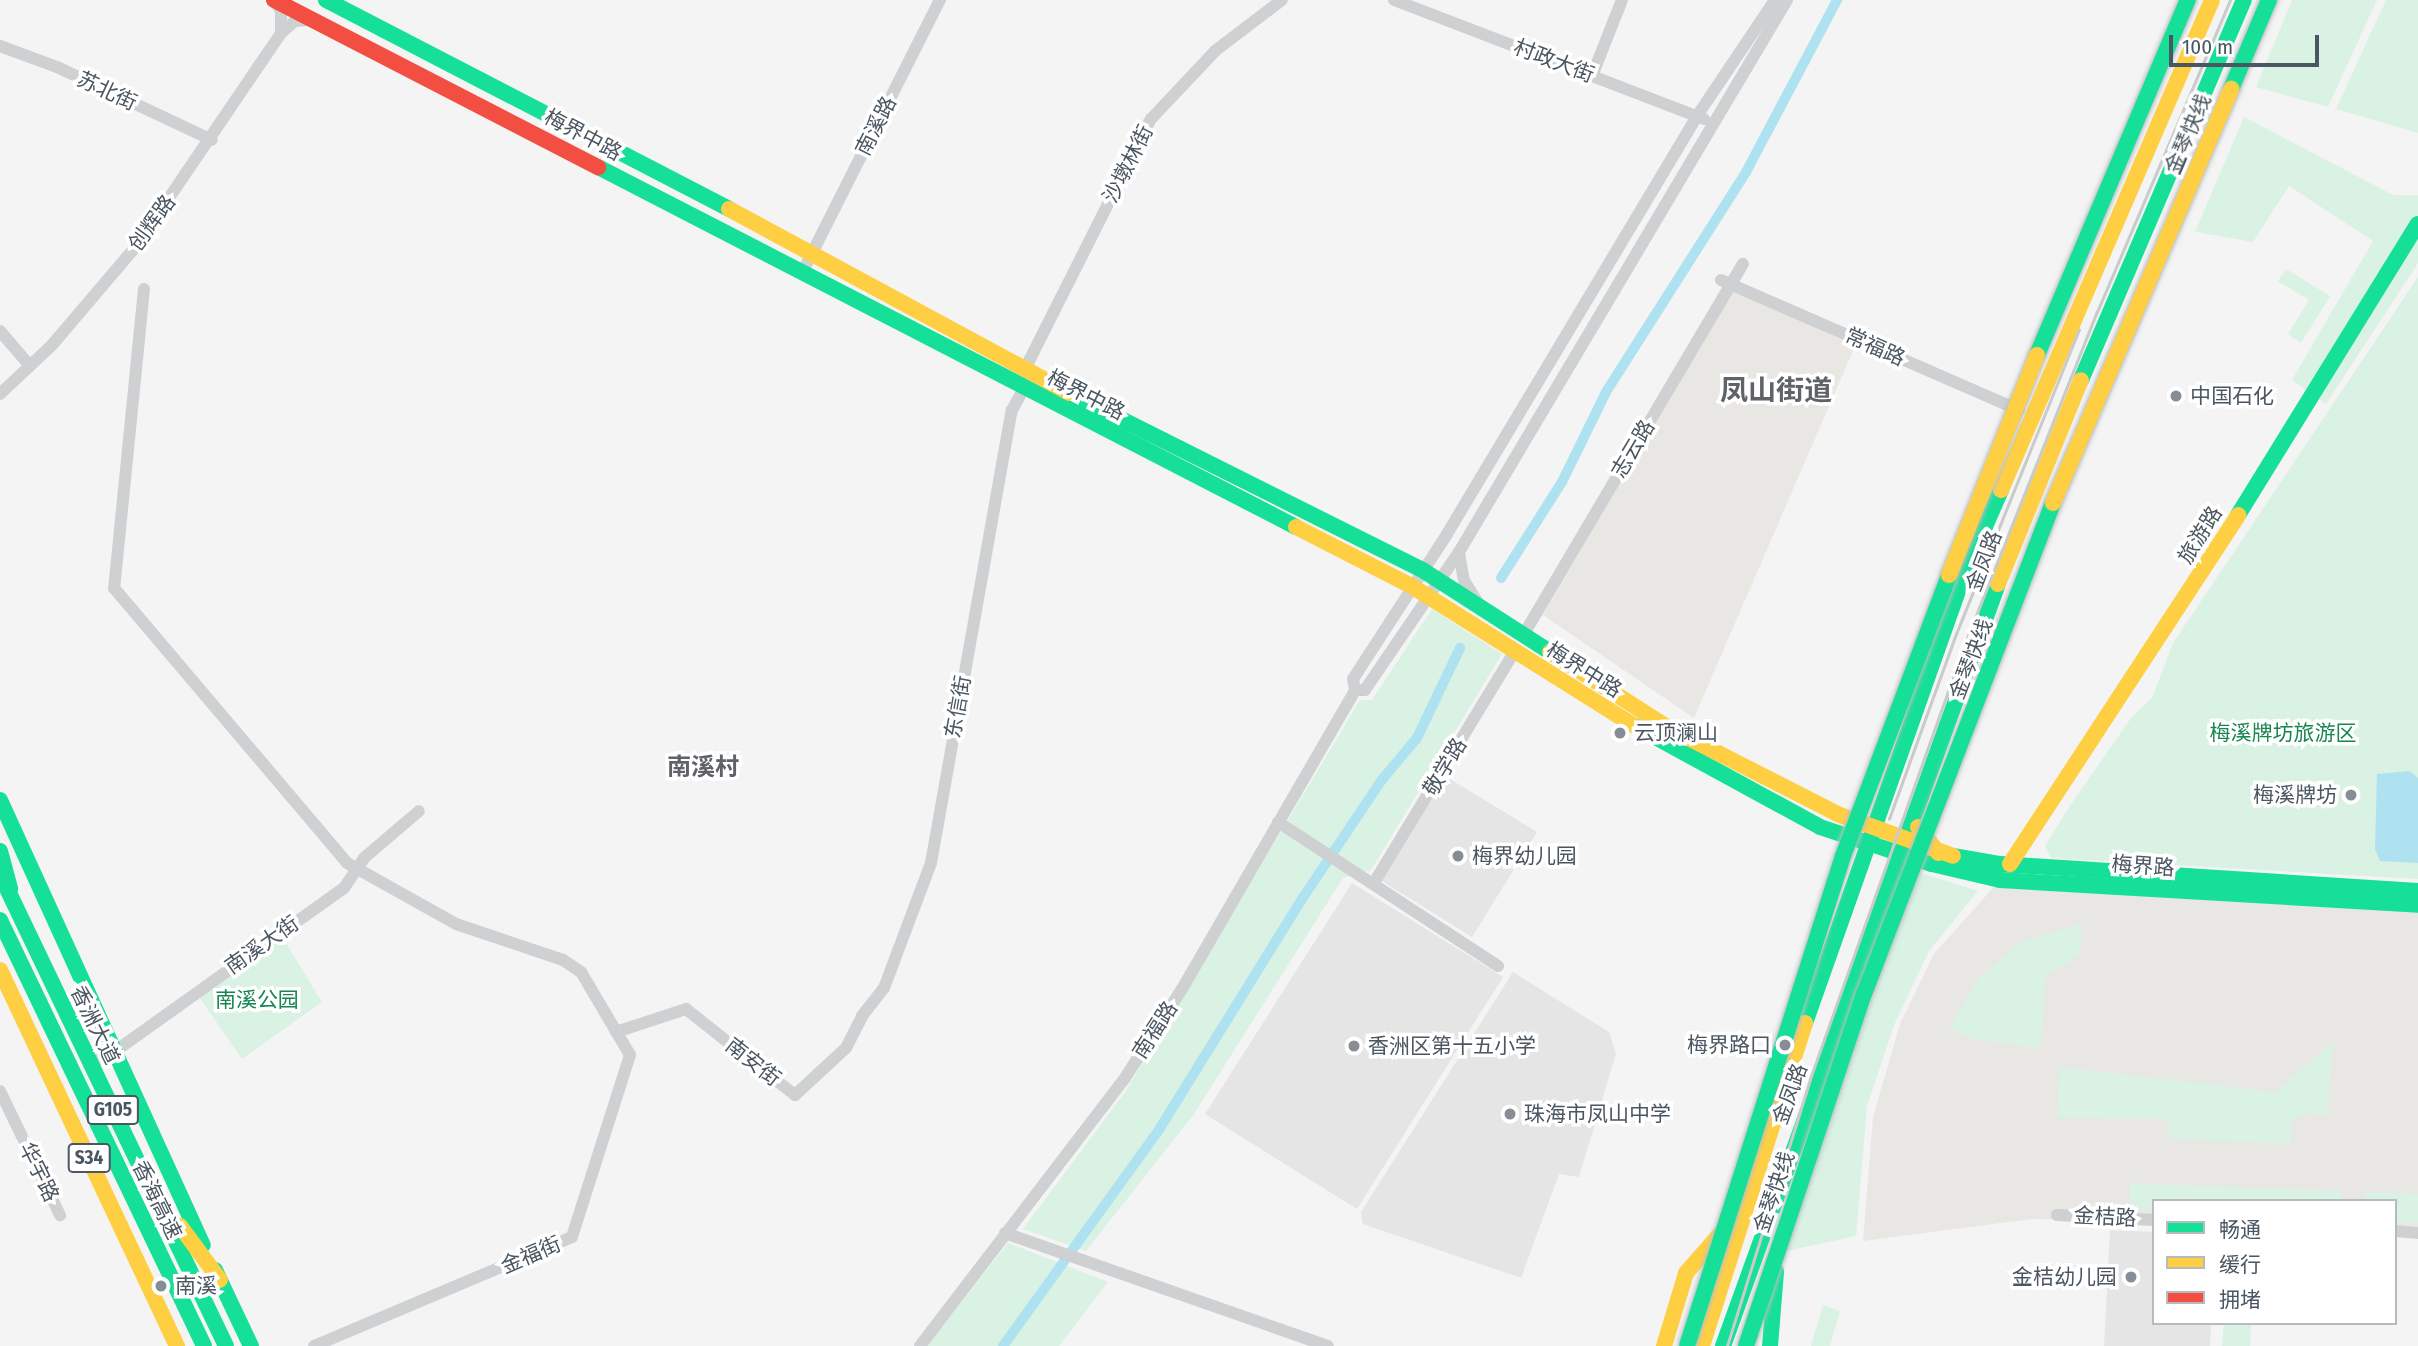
<!DOCTYPE html>
<meta charset="utf-8">
<style>
body{margin:0}
#map{position:relative;width:2418px;height:1346px;overflow:hidden;background:#f4f4f4;font-family:"Fira Sans Condensed","Noto Sans SC",sans-serif}
div>[style]{position:absolute}
[style*='--x']{left:calc(var(--x)*1px);top:calc(var(--y)*1px);width:calc(var(--w)*1px);rotate:calc(var(--a)*1deg)}
.commercial>*{inset:0;background:#e8e7e3}
.education>*{inset:0;background:#e6e5e6}
.green>*{inset:0;background:#d9f2e3}
.water>*{inset:0;background:#aee2f0}
.canal>*{height:10px;margin:-5px;padding:0 5px;transform-origin:5px;border-radius:5px;background:#aee2f0}
.street>*{height:12px;margin:-6px;padding:0 6px;transform-origin:6px;border-radius:6px;background:#ced0d2}
.fast>*{height:16px;margin:-8px;padding:0 8px;transform-origin:8px;border-radius:8px;background:#16e098}
.slow>*{height:16px;margin:-8px;padding:0 8px;transform-origin:8px;border-radius:8px;background:#ffcf43}
.jam>*{height:16px;margin:-8px;padding:0 8px;transform-origin:8px;border-radius:8px;background:#f24e42}
.rail>*{height:2.5px;margin:-1.25px;padding:0 1.25px;transform-origin:1.25px;border-radius:1.25px;background:#c9cacc}
.bridges{filter:drop-shadow(0 0 2px #b9bec3) drop-shadow(0 0 2px #b9bec3)}
.fast-bridge>*{height:16px;margin:-8px;padding:0 8px;transform-origin:8px;border-radius:8px;background:#16e098}
.slow-bridge>*{height:16px;margin:-8px;padding:0 8px;transform-origin:8px;border-radius:8px;background:#ffcf43}
.dots>*{width:19px;height:19px;translate:-50% -50%;box-sizing:border-box;border:4px solid #fff;border-radius:50%}
span{translate:-50% -50%;white-space:nowrap;text-align:center;line-height:1.15;-webkit-text-stroke:7px #fff;paint-order:stroke}
.shield-label span{padding:2px 5px;background:#fff;border:2px solid;border-radius:5px;-webkit-text-stroke-width:0}
.shield-label{font-size:19px;color:#4a5661;font-weight:700}
.street-label{font-size:21px;color:#4a5661}
.poi-label{font-size:21px;color:#4a5661}
.left{translate:0 -50%;text-align:left}
.right{translate:-100% -50%;text-align:right}
.park-label{font-size:21px;color:#17864f}
.quarter-label{font-size:24px;color:#5f6368;font-weight:700}
.district-label{font-size:28px;color:#5f6368;font-weight:700}
.legend{position:absolute;left:2152px;top:1199px;width:245px;height:126px;box-sizing:border-box;background:#fff;border:2px solid #b7bbc0;margin:0;padding:9px 12px;list-style:none;font-size:21px;color:#4a5661}
.legend li{display:flex;align-items:center;gap:14px;height:35px}
.legend b{width:35px;border:2px solid #b7bbc0}
.scale{position:absolute;left:2169px;top:35px;width:150px;height:32px;box-sizing:border-box;border:4px solid #4a5661;border-top:0;padding-left:9px;font-size:21px;line-height:24px;white-space:nowrap;color:#4a5661;-webkit-text-stroke:5px #fff;paint-order:stroke}
</style>
<div id="map">
<div class="commercial">
<i style="clip-path:polygon(1733px 290px,1855px 346px,1694px 718px,1543px 615px)"></i>
<i style="clip-path:polygon(2000px 880px,2418px 906px,2418px 1227px,2395px 1226px,2395px 1201px,2154px 1201px,2154px 1221px,2032px 1219px,1863px 1241px,1873px 1117px,1900px 1024px,1934px 954px)"></i>
</div>
<div class="education">
<i style="clip-path:polygon(1445px 776px,1537px 832px,1472px 937px,1380px 880px)"></i>
<i style="clip-path:polygon(1352px 883px,1503px 977px,1357px 1209px,1205px 1114px)"></i>
<i style="clip-path:polygon(1513px 972px,1609px 1032px,1616px 1054px,1579px 1177px,1559px 1174px,1521px 1278px,1363px 1224px,1361px 1212px)"></i>
<i style="clip-path:polygon(2110px 1230px,2154px 1232px,2154px 1323px,2211px 1323px,2210px 1346px,2104px 1346px)"></i>
</div>
<div class="green">
<i style="clip-path:polygon(2292px 0,2377px 0,2328px 107px,2256px 87px)"></i>
<i style="clip-path:polygon(2386px 0,2418px 0,2418px 133px,2336px 109px)"></i>
<i style="clip-path:polygon(2244px 117px,2393px 195px,2418px 195px,2418px 263px,2326px 404px,2292px 380px,2373px 241px,2289px 186px,2253px 242px,2195px 232px)"></i>
<i style="clip-path:polygon(2286px 269px,2330px 296px,2301px 343px,2288px 334px,2309px 300px,2278px 281px)"></i>
<i style="clip-path:polygon(2418px 277px,2418px 879px,2051px 858px,2045px 846px,2069px 807px,2131px 718px,2152px 698px,2173px 643px)"></i>
<i style="clip-path:polygon(1432px 609px,1502px 654px,1371px 870px,1343px 878px,1194px 1114px,1086px 1251px,1023px 1229px,1125px 1092px,1360px 700px,1372px 700px)"></i>
<i style="clip-path:polygon(1915px 871px,1978px 891px,1929px 951px,1894px 1025px,1867px 1106px,1856px 1236px,1786px 1251px)"></i>
<i style="clip-path:polygon(2082px 924px,2080px 955px,2046px 976px,2040px 1048px,1976px 1040px,1949px 1028px,1979px 978px,2022px 941px)"></i>
<i style="clip-path:polygon(281px 935px,322px 1002px,242px 1059px,197px 994px)"></i>
<i style="clip-path:polygon(2333px 1042px,2327px 1116px,2307px 1113px,2292px 1121px,2290px 1144px,2169px 1138px,2168px 1119px,2057px 1118px,2059px 1067px,2275px 1092px)"></i>
<i style="clip-path:polygon(2130px 1183px,2342px 1191px,2341px 1201px,2154px 1201px,2154px 1210px,2129px 1209px)"></i>
<i style="clip-path:polygon(2366px 1192px,2418px 1194px,2418px 1223px,2395px 1222px,2395px 1201px,2365px 1201px)"></i>
<i style="clip-path:polygon(1008px 1243px,1108px 1282px,1059px 1346px,927px 1346px)"></i>
<i style="clip-path:polygon(1823px 1305px,1840px 1311px,1830px 1346px,1811px 1346px)"></i>
<i style="clip-path:polygon(2224px 1323px,2251px 1323px,2250px 1346px,2222px 1346px)"></i>
</div>
<div class="water">
<i style="clip-path:polygon(2410px 771px,2418px 778px,2418px 863px,2380px 861px,2375px 849px,2377px 774px)"></i>
</div>
<div class="canal">
<i style="--x:1501;--y:578;--w:114;--a:-57.6"></i>
<i style="--x:1562;--y:482;--w:100;--a:-63.9"></i>
<i style="--x:1606;--y:392;--w:261;--a:-57.5"></i>
<i style="--x:1746;--y:172;--w:195;--a:-62.1"></i>
<i style="--x:1003;--y:1346;--w:269;--a:-54.2"></i>
<i style="--x:1160;--y:1128;--w:269;--a:-58.2"></i>
<i style="--x:1302;--y:899;--w:142;--a:-56.2"></i>
<i style="--x:1381;--y:781;--w:56;--a:-50.1"></i>
<i style="--x:1417;--y:738;--w:100;--a:-64.5"></i>
</div>
<div class="street">
<i style="--x:1394;--y:0;--w:332;--a:21"></i>
<i style="--x:275;--y:1;--w:12;--a:59"></i>
<i style="--x:281;--y:11;--w:22;--a:90"></i>
<i style="--x:281;--y:33;--w:18;--a:-41"></i>
<i style="--x:295;--y:21;--w:16;--a:-4"></i>
<i style="--x:0;--y:46;--w:61;--a:20.2"></i>
<i style="--x:57;--y:67;--w:171;--a:25.2"></i>
<i style="--x:1592;--y:76;--w:82;--a:-68.5"></i>
<i style="--x:802;--y:273;--w:306;--a:-63.2"></i>
<i style="--x:1721;--y:280;--w:325;--a:23.6"></i>
<i style="--x:144;--y:289;--w:301;--a:95.7"></i>
<i style="--x:114;--y:588;--w:360;--a:49.7"></i>
<i style="--x:347;--y:863;--w:125;--a:29.2"></i>
<i style="--x:456;--y:924;--w:113;--a:18.6"></i>
<i style="--x:563;--y:960;--w:22;--a:34"></i>
<i style="--x:581;--y:972;--w:96;--a:59.4"></i>
<i style="--x:630;--y:1055;--w:191;--a:107.7"></i>
<i style="--x:572;--y:1237;--w:280;--a:157.1"></i>
<i style="--x:0;--y:331;--w:46;--a:49.4"></i>
<i style="--x:1026;--y:367;--w:278;--a:-63.3"></i>
<i style="--x:1151;--y:119;--w:93;--a:-46.7"></i>
<i style="--x:1215;--y:51;--w:84;--a:-37.3"></i>
<i style="--x:0;--y:394;--w:71;--a:-43.3"></i>
<i style="--x:52;--y:345;--w:131;--a:-49.6"></i>
<i style="--x:137;--y:245;--w:256;--a:-55.8"></i>
<i style="--x:1459;--y:552;--w:167;--a:124.3"></i>
<i style="--x:1365;--y:690;--w:10;--a:180"></i>
<i style="--x:1355;--y:690;--w:11;--a:-100"></i>
<i style="--x:1353;--y:679;--w:173;--a:-57"></i>
<i style="--x:1447;--y:534;--w:487;--a:-59.1"></i>
<i style="--x:1697;--y:116;--w:140;--a:-56.1"></i>
<i style="--x:1478;--y:603;--w:26;--a:-122"></i>
<i style="--x:1464;--y:581;--w:29;--a:-100"></i>
<i style="--x:1459;--y:552;--w:642;--a:-59.28"></i>
<i style="--x:1524;--y:634;--w:430;--a:-59.4"></i>
<i style="--x:1278;--y:822;--w:263;--a:33.2"></i>
<i style="--x:1375;--y:881;--w:268;--a:-58.7"></i>
<i style="--x:616;--y:1032;--w:74;--a:-18.2"></i>
<i style="--x:686;--y:1009;--w:139;--a:38.3"></i>
<i style="--x:795;--y:1095;--w:69;--a:-42.7"></i>
<i style="--x:846;--y:1048;--w:36;--a:-63"></i>
<i style="--x:862;--y:1016;--w:36;--a:-52"></i>
<i style="--x:884;--y:988;--w:134;--a:-69.4"></i>
<i style="--x:931;--y:863;--w:460;--a:-79.9"></i>
<i style="--x:1012;--y:410;--w:25;--a:-61"></i>
<i style="--x:90;--y:1064;--w:27;--a:-27"></i>
<i style="--x:114;--y:1052;--w:282;--a:-35.5"></i>
<i style="--x:344;--y:888;--w:36;--a:-56"></i>
<i style="--x:364;--y:858;--w:72;--a:-40.5"></i>
<i style="--x:0;--y:1091;--w:138;--a:64.2"></i>
<i style="--x:2057;--y:1215;--w:97;--a:3"></i>
<i style="--x:2395;--y:1231;--w:23;--a:5"></i>
<i style="--x:1005;--y:1233;--w:342;--a:19.3"></i>
<i style="--x:920;--y:1346;--w:337;--a:-52.6"></i>
<i style="--x:1125;--y:1078;--w:106;--a:-57.4"></i>
<i style="--x:1182;--y:989;--w:345;--a:-59.9"></i>
</div>
<div class="fast">
<i style="--x:326;--y:0;--w:454;--a:27.4"></i>
<i style="--x:598;--y:167;--w:785;--a:27.28"></i>
<i style="--x:2081;--y:380;--w:413;--a:-66.8"></i>
<i style="--x:1069;--y:393;--w:397;--a:26.6"></i>
<i style="--x:1424;--y:571;--w:150;--a:32.7"></i>
<i style="--x:2238;--y:515;--w:342;--a:-58.3"></i>
<i style="--x:1635;--y:726;--w:211;--a:28.6"></i>
<i style="--x:1820;--y:827;--w:118;--a:18.3"></i>
<i style="--x:1932;--y:864;--w:70;--a:13.2"></i>
<i style="--x:2000;--y:880;--w:419;--a:3.4"></i>
<i style="--x:0;--y:800;--w:489;--a:65.5"></i>
<i style="--x:0;--y:851;--w:39;--a:75"></i>
<i style="--x:1953;--y:856;--w:48;--a:9.7"></i>
<i style="--x:2000;--y:864;--w:419;--a:3.7"></i>
<i style="--x:0;--y:874;--w:523;--a:64.41"></i>
<i style="--x:0;--y:920;--w:472;--a:64.4"></i>
<i style="--x:1805;--y:1023;--w:475;--a:-70.5"></i>
<i style="--x:1964;--y:575;--w:93;--a:-66.5"></i>
<i style="--x:215;--y:1270;--w:84;--a:64.7"></i>
<i style="--x:1723;--y:1346;--w:810;--a:-70.16"></i>
<i style="--x:1770;--y:1346;--w:75;--a:-85.4"></i>
</div>
<div class="slow">
<i style="--x:729;--y:209;--w:387;--a:28.4"></i>
<i style="--x:2001;--y:490;--w:533;--a:-66.7"></i>
<i style="--x:1296;--y:527;--w:131;--a:27.1"></i>
<i style="--x:1413;--y:587;--w:262;--a:32.1"></i>
<i style="--x:1998;--y:584;--w:220;--a:-67.9"></i>
<i style="--x:1550;--y:652;--w:139;--a:32.7"></i>
<i style="--x:1667;--y:727;--w:194;--a:27"></i>
<i style="--x:1840;--y:815;--w:120;--a:19.9"></i>
<i style="--x:1918;--y:827;--w:33;--a:52"></i>
<i style="--x:2010;--y:864;--w:417;--a:-56.8"></i>
<i style="--x:0;--y:970;--w:416;--a:64.8"></i>
<i style="--x:180;--y:1226;--w:67;--a:53.5"></i>
<i style="--x:1664;--y:1346;--w:76;--a:-73.2"></i>
<i style="--x:1686;--y:1273;--w:53;--a:-48.8"></i>
<i style="--x:1702;--y:1346;--w:339;--a:-72.3"></i>
</div>
<div class="jam">
<i style="--x:274;--y:0;--w:365;--a:27.3"></i>
</div>
<div class="rail">
<i style="--x:1889;--y:819;--w:197;--a:-70.1"></i>
<i style="--x:1956;--y:634;--w:328;--a:-68"></i>
<i style="--x:1727;--y:1346;--w:280;--a:-72.7"></i>
<i style="--x:1810;--y:1079;--w:463;--a:-70.4"></i>
<i style="--x:1965;--y:643;--w:356;--a:-68.3"></i>
<i style="--x:2097;--y:312;--w:339;--a:-66.9"></i>
</div>
<div class="bridges">
<div class="fast-bridge">
<i style="--x:2231;--y:89;--w:97;--a:-66.9"></i>
<i style="--x:2037;--y:355;--w:386;--a:-67"></i>
<i style="--x:1687;--y:1346;--w:514;--a:-72.34"></i>
<i style="--x:1843;--y:856;--w:300;--a:-69.3"></i>
<i style="--x:1746;--y:1346;--w:371;--a:-71.5"></i>
<i style="--x:1864;--y:994;--w:526;--a:-68.95"></i>
</div>
<div class="slow-bridge">
<i style="--x:2053;--y:503;--w:451;--a:-66.7"></i>
<i style="--x:1949;--y:575;--w:237;--a:-68.2"></i>
</div>
</div>
<div class="dots">
<i style="left:2176px;top:396px;background:#868d94"></i>
<i style="left:1620px;top:733px;background:#868d94"></i>
<i style="left:2351px;top:795px;background:#868d94"></i>
<i style="left:1458px;top:856px;background:#868d94"></i>
<i style="left:1785px;top:1045px;background:#868d94"></i>
<i style="left:1354px;top:1046px;background:#868d94"></i>
<i style="left:1510px;top:1114px;background:#868d94"></i>
<i style="left:2131px;top:1277px;background:#868d94"></i>
<i style="left:161px;top:1286px;background:#868d94"></i>
</div>
<div class="shield-label">
<span style="left:113px;top:1110px">G105</span>
<span style="left:89px;top:1158px">S34</span>
</div>
<div class="street-label">
<span style="left:1554px;top:61px;rotate:21deg">村政大街</span>
<span style="left:107px;top:91px;rotate:25deg">苏北街</span>
<span style="left:876px;top:126px;rotate:-63deg">南溪路</span>
<span style="left:2188px;top:134px;rotate:-67deg">金琴快线</span>
<span style="left:583px;top:135px;rotate:28deg">梅界中路</span>
<span style="left:1128px;top:164px;rotate:-63deg">沙墩林街</span>
<span style="left:152px;top:223px;rotate:-54deg">创辉路</span>
<span style="left:1875px;top:347px;rotate:24deg">常福路</span>
<span style="left:1086px;top:395px;rotate:27deg">梅界中路</span>
<span style="left:1633px;top:449px;rotate:-59deg">志云路</span>
<span style="left:2200px;top:535px;rotate:-58deg">旅游路</span>
<span style="left:1984px;top:561px;rotate:-69deg">金凤路</span>
<span style="left:1971px;top:659px;rotate:-69deg">金琴快线</span>
<span style="left:1584px;top:670px;rotate:32deg">梅界中路</span>
<span style="left:958px;top:707px;rotate:-80deg">东信街</span>
<span style="left:1445px;top:767px;rotate:-59deg">敬学路</span>
<span style="left:2143px;top:866px;rotate:4deg">梅界路</span>
<span style="left:262px;top:945px;rotate:-35deg">南溪大街</span>
<span style="left:95px;top:1025px;rotate:64deg">香洲大道</span>
<span style="left:1155px;top:1030px;rotate:-57deg">南福路</span>
<span style="left:753px;top:1062px;rotate:38deg">南安街</span>
<span style="left:1790px;top:1094px;rotate:-70deg">金凤路</span>
<span style="left:39px;top:1172px;rotate:64deg">华宇路</span>
<span style="left:1774px;top:1192px;rotate:-71deg">金琴快线</span>
<span style="left:157px;top:1200px;rotate:64deg">香海高速</span>
<span style="left:2105px;top:1217px;rotate:3deg">金桔路</span>
<span style="left:531px;top:1255px;rotate:-23deg">金福街</span>
</div>
<div class="poi-label">
<span class="left" style="left:2190px;top:396px">中国石化</span>
<span class="left" style="left:1634px;top:733px">云顶澜山</span>
<span class="right" style="left:2337px;top:795px">梅溪牌坊</span>
<span class="left" style="left:1472px;top:856px">梅界幼儿园</span>
<span class="right" style="left:1771px;top:1045px">梅界路口</span>
<span class="left" style="left:1368px;top:1046px">香洲区第十五小学</span>
<span class="left" style="left:1524px;top:1114px">珠海市凤山中学</span>
<span class="right" style="left:2117px;top:1277px">金桔幼儿园</span>
<span class="left" style="left:175px;top:1286px">南溪</span>
</div>
<div class="park-label">
<span style="left:2283px;top:733px">梅溪牌坊旅游区</span>
<span style="left:257px;top:1000px">南溪公园</span>
</div>
<div class="quarter-label">
<span style="left:703px;top:768px">南溪村</span>
</div>
<div class="district-label">
<span style="left:1776px;top:391px">凤山街道</span>
</div>
<ul class="legend">
<li><b style="height:9px;background:#16e098"></b>畅通</li>
<li><b style="height:9px;background:#ffcf43"></b>缓行</li>
<li><b style="height:9px;background:#f24e42"></b>拥堵</li>
</ul>
<div class="scale">100 m</div>
</div>
